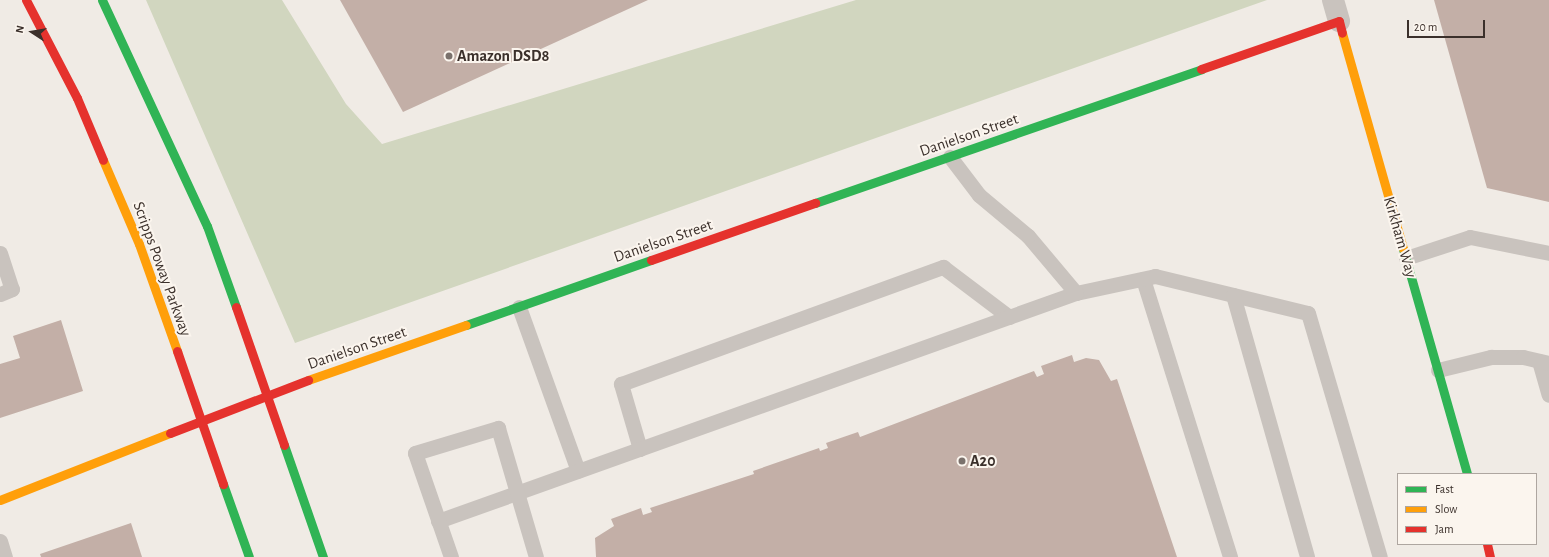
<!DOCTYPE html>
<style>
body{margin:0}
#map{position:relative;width:1549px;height:557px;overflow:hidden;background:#f0ebe5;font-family:"Alegreya Sans",sans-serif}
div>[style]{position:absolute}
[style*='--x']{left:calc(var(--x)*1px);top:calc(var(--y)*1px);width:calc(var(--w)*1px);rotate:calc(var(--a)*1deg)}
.green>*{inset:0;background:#d1d6bf}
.building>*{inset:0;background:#c3afa7}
.lane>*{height:15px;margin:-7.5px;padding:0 7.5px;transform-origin:7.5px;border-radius:7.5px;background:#c9c3be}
.street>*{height:22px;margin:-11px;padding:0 11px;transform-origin:11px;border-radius:11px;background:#c9c3be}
.fast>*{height:9px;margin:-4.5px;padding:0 4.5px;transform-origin:4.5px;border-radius:4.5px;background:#30b455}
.slow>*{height:9px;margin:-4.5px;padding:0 4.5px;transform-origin:4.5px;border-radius:4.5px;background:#ff9f0a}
.jam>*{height:9px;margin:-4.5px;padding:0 4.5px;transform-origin:4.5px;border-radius:4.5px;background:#e5322d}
.dots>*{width:11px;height:11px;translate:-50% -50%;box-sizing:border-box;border:2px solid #fbf5ee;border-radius:50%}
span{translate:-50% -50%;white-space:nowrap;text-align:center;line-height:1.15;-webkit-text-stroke:4px #fbf5ee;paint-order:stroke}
.poi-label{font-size:16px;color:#3b302b;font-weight:700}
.left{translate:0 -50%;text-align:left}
.street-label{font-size:16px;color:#3b302b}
.legend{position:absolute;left:1397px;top:473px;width:140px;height:72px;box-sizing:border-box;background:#fbf5ee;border:1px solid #aea6a0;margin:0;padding:5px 7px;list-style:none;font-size:12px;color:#3b302b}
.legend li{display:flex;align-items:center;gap:8px;height:20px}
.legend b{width:20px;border:1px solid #aea6a0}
.north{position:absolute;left:12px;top:12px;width:40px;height:40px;-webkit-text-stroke:3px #fbf5ee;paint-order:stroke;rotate:282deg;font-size:11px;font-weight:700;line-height:16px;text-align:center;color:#3b302b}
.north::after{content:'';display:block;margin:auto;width:14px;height:18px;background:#3b302b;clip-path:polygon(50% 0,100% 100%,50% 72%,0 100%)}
.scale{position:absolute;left:1407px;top:20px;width:78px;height:18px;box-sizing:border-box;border:2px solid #3b302b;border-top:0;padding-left:5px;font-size:12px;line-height:14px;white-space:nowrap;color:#3b302b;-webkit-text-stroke:3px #fbf5ee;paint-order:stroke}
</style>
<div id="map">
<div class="green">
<i style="clip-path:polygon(146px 0,282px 0,346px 104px,382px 144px,856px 0,1267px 0,295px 343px)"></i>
</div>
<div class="building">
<i style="clip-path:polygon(340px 0,648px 0,403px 112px)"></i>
<i style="clip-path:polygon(1434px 0,1549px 0,1549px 202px,1487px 188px)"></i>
<i style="clip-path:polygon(61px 320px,83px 391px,0 418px,0 364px,20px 358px,13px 336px)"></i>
<i style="clip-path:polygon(1072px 355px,1074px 362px,1086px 358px,1099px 360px,1111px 381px,1117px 379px,1177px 557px,596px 557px,595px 538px,614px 526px,611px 519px,641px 508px,643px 515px,652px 512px,650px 508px,754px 474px,753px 471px,819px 448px,820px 451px,828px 448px,826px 443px,858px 432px,860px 437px,1034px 371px,1037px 377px,1044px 374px,1041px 366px)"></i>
<i style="clip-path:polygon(131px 523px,142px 557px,41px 557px,40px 554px)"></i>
</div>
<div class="lane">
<i style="--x:0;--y:253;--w:38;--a:72"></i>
<i style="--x:12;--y:289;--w:13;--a:157"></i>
<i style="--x:1406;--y:258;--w:67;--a:-18.2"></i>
<i style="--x:1470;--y:237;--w:81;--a:11.4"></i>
<i style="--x:1143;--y:279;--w:291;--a:72.6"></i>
<i style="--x:1076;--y:293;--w:81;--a:-12.1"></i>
<i style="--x:1155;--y:276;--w:157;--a:13.6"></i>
<i style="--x:1308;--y:313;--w:254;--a:73.6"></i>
<i style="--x:1233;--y:295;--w:272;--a:74.2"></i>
<i style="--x:519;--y:307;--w:174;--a:70.2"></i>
<i style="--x:1539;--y:361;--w:35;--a:74"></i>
<i style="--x:1438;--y:370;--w:55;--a:-13.8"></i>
<i style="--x:1491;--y:357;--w:32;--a:0"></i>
<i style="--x:1523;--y:357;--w:27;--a:13"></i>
<i style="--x:640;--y:449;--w:68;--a:-106.3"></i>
<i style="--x:621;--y:384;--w:343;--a:-20"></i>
<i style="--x:943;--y:267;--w:83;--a:37.1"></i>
<i style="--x:438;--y:521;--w:678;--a:-19.67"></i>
<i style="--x:1076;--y:293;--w:75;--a:-130.1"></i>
<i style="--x:1028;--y:236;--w:64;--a:-140.1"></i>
<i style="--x:979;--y:195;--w:48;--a:-127.3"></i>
<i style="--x:0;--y:541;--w:17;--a:73"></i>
<i style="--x:451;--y:557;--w:110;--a:-109.1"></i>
<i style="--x:415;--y:453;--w:87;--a:-16.8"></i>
<i style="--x:498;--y:428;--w:134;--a:73.6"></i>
</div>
<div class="street">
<i style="--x:1333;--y:0;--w:22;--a:74"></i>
</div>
<div class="fast">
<i style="--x:102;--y:0;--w:249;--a:65.1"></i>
<i style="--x:207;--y:226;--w:86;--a:70.3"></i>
<i style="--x:815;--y:203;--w:409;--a:-19.1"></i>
<i style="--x:1403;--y:249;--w:234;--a:74.1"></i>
<i style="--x:466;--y:325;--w:196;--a:-19.4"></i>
<i style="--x:284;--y:445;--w:119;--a:70.8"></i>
<i style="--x:223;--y:484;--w:77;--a:70.4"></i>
</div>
<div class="slow">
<i style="--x:1342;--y:33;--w:224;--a:74.2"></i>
<i style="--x:103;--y:160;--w:91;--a:66.8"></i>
<i style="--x:139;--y:244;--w:114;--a:70.4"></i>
<i style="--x:308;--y:380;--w:167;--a:-19.2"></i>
<i style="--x:0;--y:500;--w:183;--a:-21.5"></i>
</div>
<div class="jam">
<i style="--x:26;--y:0;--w:110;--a:62.5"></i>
<i style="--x:77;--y:98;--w:67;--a:67.2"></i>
<i style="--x:1201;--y:69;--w:146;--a:-19.2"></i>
<i style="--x:1339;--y:21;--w:12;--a:76"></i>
<i style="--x:651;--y:260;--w:174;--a:-19.2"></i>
<i style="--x:236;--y:307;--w:146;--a:70.8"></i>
<i style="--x:177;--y:351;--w:141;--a:70.9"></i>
<i style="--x:170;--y:433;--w:148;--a:-21"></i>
<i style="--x:1487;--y:544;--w:13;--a:77"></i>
</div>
<div class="dots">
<i style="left:449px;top:56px;background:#7a716c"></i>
<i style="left:962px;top:461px;background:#7a716c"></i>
</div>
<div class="poi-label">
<span class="left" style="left:457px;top:56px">Amazon DSD8</span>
<span class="left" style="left:970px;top:461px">A20</span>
</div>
<div class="street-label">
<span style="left:969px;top:135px;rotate:-19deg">Danielson Street</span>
<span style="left:1400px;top:237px;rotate:74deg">Kirkham Way</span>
<span style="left:663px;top:241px;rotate:-19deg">Danielson Street</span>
<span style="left:162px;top:269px;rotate:70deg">Scripps Poway Parkway</span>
<span style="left:357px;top:348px;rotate:-19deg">Danielson Street</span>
</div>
<ul class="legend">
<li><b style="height:5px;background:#30b455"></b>Fast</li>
<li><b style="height:5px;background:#ff9f0a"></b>Slow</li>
<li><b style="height:5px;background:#e5322d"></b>Jam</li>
</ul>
<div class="north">N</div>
<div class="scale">20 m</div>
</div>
